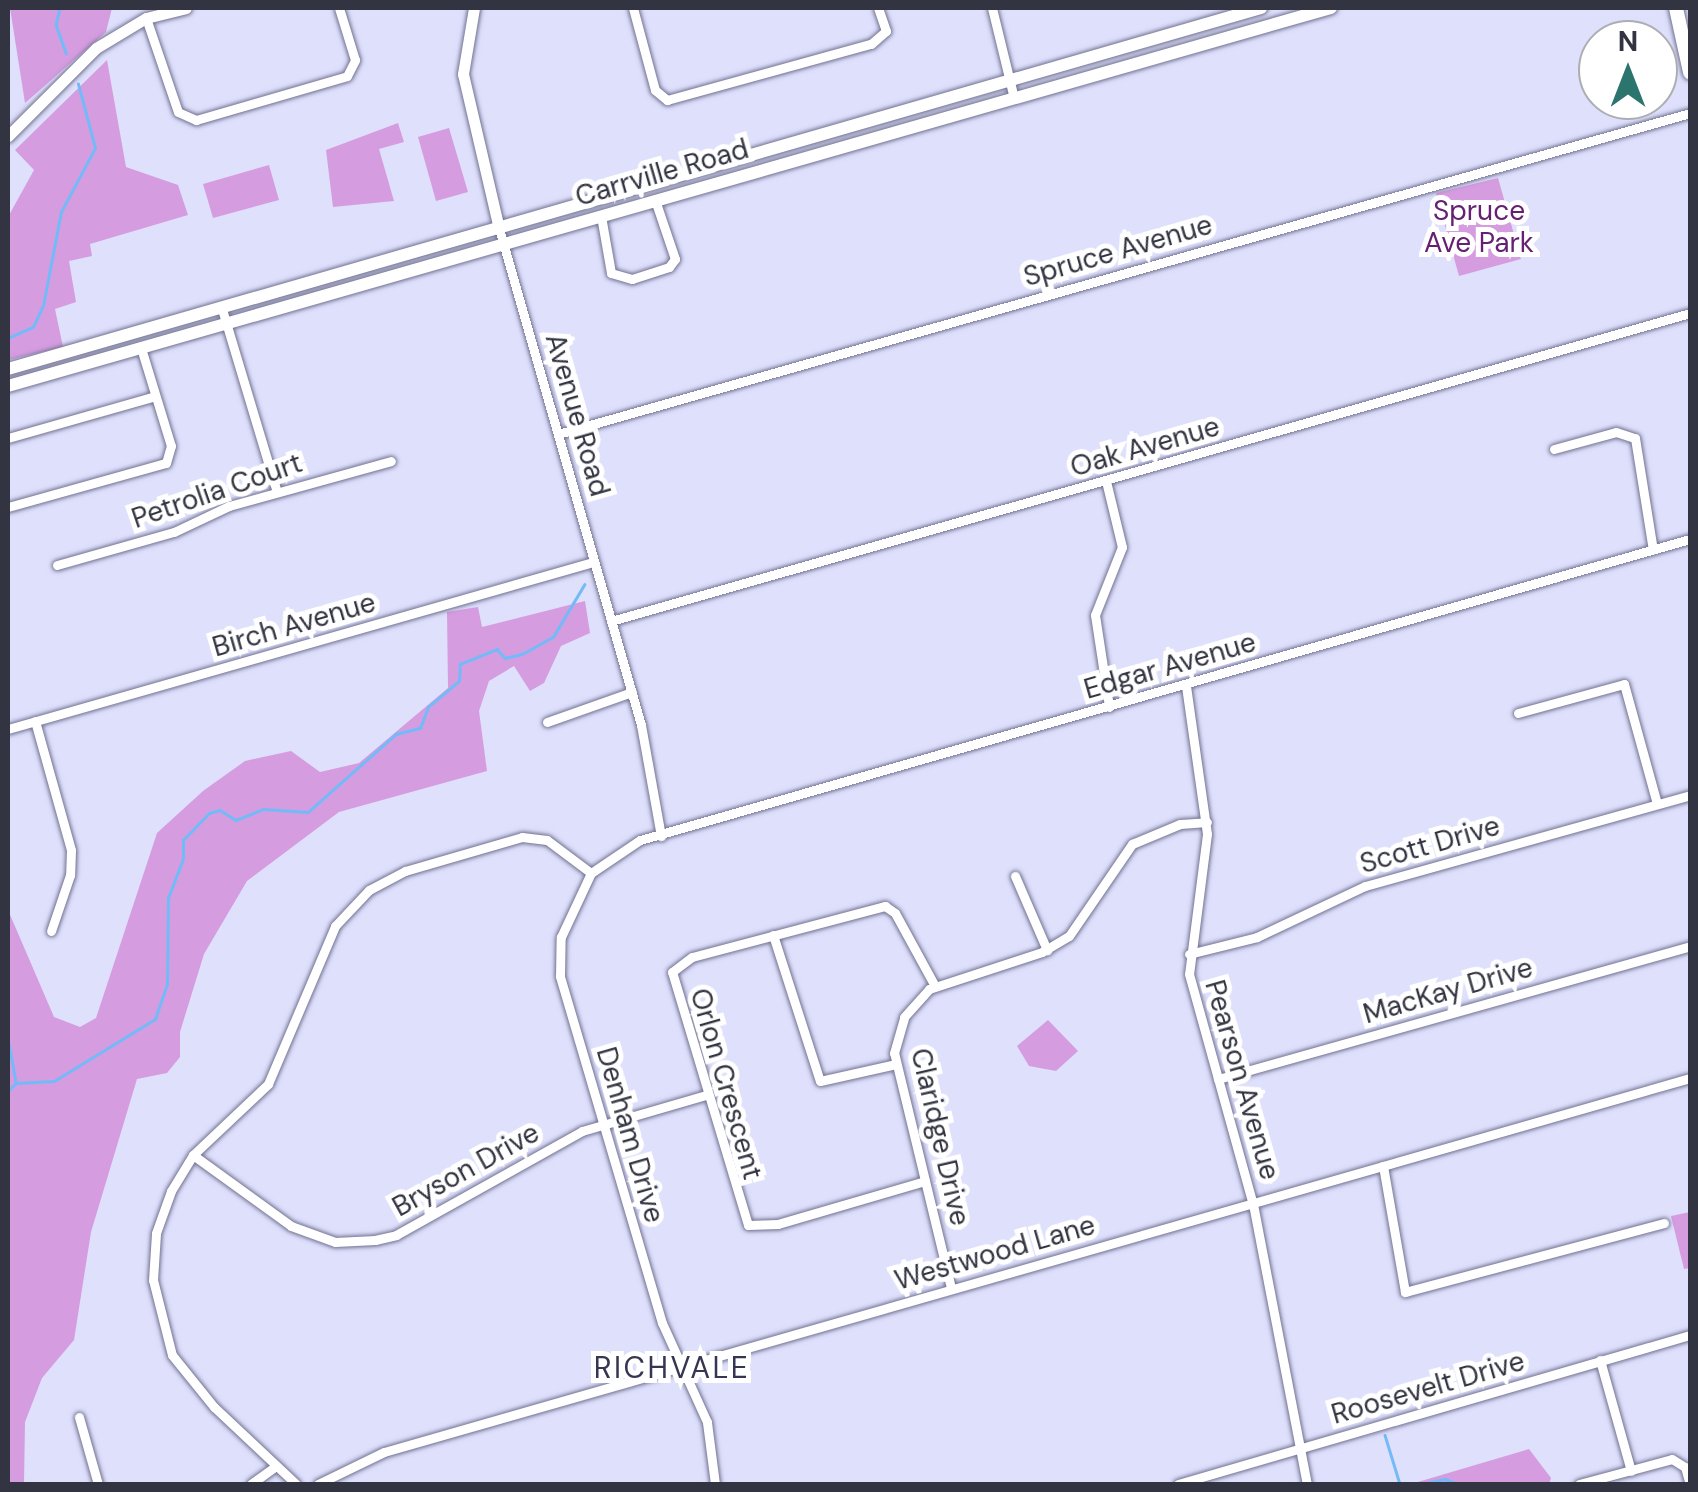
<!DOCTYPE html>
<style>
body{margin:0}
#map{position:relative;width:1698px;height:1492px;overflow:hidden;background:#dee0fc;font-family:"DM Sans",sans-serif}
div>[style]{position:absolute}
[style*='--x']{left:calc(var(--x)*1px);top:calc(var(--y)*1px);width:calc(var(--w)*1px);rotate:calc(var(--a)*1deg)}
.green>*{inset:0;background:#d69ce0}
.stream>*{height:2.5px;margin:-1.25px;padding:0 1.25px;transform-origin:1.25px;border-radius:1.25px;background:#72bbf8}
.roads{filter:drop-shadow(0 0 2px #717291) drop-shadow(0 0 2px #717291)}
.minor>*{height:9px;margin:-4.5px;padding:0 4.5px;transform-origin:4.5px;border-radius:4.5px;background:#fff}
.tertiary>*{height:11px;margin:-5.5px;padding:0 5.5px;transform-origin:5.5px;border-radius:5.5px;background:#fff}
.secondary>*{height:12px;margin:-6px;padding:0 6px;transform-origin:6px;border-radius:6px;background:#fff}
.primary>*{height:14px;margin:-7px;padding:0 7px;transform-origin:7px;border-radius:7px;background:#fff}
span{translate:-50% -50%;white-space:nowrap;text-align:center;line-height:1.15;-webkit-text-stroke:10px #fff;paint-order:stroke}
.street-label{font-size:28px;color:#333441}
.park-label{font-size:28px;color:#652072}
.neighbourhood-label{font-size:30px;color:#363652;letter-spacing:2.5px}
.frame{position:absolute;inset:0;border:10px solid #333441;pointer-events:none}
.north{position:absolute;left:1578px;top:20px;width:100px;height:100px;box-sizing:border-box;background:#fff;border:2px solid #adaeb3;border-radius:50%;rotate:0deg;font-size:28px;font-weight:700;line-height:40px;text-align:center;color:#333441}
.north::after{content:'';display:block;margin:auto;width:35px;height:45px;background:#2c756f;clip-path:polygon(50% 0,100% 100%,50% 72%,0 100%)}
</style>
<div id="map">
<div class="green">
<i style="clip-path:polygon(10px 8px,112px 8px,106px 32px,25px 103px)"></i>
<i style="clip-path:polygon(107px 60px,126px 167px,178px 185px,188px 215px,90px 244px,92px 256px,69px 261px,76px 302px,55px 309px,63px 347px,8px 360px,8px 217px,34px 170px,15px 150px)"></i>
<i style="clip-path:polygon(398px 123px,404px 142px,379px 149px,394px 201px,333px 207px,326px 150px)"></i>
<i style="clip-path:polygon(449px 128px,468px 192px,436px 201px,418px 137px)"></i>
<i style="clip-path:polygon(269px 165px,279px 200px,213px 218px,203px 184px)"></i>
<i style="clip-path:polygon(1498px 178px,1521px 259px,1459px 276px,1436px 193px)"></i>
<i style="clip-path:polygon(585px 601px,590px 633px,561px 646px,544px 683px,530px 691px,514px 666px,489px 681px,479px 711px,487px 771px,339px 812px,247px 881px,204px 954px,180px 1032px,180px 1057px,167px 1073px,137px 1079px,91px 1232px,74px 1340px,42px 1378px,25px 1422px,24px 1484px,8px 1484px,8px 910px,54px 1017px,80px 1027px,96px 1018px,157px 833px,203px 791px,245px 761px,291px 751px,320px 772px,359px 763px,448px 688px,447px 612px,478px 607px,482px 627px)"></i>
<i style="clip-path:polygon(1048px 1020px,1078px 1051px,1056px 1071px,1029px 1066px,1017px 1046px)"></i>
<i style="clip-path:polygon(1690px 1212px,1690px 1268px,1684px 1269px,1671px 1216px)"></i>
<i style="clip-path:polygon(1529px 1449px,1551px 1478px,1549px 1484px,1411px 1484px)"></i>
</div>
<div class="stream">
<i style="--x:60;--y:8;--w:17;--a:103"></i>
<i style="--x:56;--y:25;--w:30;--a:70"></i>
<i style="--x:8;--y:338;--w:27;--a:-24"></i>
<i style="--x:33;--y:327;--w:23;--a:-65"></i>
<i style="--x:43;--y:306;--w:96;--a:-79.2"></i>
<i style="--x:61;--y:212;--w:72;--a:-62"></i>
<i style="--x:95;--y:148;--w:66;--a:-104.9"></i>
<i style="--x:8;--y:1038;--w:45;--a:79.7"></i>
<i style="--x:8;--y:1091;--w:11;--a:-45"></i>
<i style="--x:16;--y:1083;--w:38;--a:-3"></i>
<i style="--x:54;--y:1081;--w:119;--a:-31.5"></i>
<i style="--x:155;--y:1019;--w:37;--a:-71"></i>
<i style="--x:167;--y:984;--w:86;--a:-89.3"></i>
<i style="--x:168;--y:898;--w:42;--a:-69"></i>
<i style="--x:183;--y:859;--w:19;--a:-90"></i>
<i style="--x:183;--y:840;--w:37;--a:-46"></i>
<i style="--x:209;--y:813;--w:11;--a:-15"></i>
<i style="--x:220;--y:810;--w:19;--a:32"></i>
<i style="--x:236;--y:820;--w:29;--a:-22"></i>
<i style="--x:263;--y:809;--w:45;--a:3.8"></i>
<i style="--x:308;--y:812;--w:118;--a:-41.6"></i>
<i style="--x:396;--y:734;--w:25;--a:-14"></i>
<i style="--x:420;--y:728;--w:22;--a:-69"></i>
<i style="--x:428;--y:707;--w:40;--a:-40"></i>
<i style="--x:459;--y:681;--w:17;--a:-87"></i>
<i style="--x:460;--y:664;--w:40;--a:-22"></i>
<i style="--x:497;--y:649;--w:12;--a:48"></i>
<i style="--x:505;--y:658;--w:17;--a:-13"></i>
<i style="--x:522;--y:654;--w:35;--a:-29"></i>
<i style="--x:553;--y:637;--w:61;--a:-59.2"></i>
<i style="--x:1385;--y:1435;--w:51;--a:73"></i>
<i style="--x:1421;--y:1484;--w:25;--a:-12"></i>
<i style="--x:1445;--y:1479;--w:14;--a:21"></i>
</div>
<div class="roads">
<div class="minor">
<i style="--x:633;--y:8;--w:85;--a:75"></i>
<i style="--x:655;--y:90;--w:16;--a:40"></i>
<i style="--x:667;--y:100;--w:212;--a:-15.4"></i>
<i style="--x:871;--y:44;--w:20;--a:-41"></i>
<i style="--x:886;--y:31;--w:24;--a:-109"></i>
<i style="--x:992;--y:8;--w:93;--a:76.3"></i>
<i style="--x:146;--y:18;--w:99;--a:71.2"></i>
<i style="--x:178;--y:112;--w:20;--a:24"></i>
<i style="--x:196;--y:120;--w:157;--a:-16.2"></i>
<i style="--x:347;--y:76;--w:18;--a:-63"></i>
<i style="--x:355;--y:60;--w:54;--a:-107.1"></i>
<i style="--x:601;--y:216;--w:58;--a:80"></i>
<i style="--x:611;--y:273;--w:22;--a:16"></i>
<i style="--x:632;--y:279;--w:39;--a:-18"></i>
<i style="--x:669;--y:267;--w:10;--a:-53"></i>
<i style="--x:675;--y:259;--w:62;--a:-108.7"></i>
<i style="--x:498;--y:225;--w:520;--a:74.04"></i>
<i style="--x:641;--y:725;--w:113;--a:79.8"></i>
<i style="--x:222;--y:309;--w:191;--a:73.3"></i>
<i style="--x:558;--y:434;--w:1177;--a:-15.83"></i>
<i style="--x:8;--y:438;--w:153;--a:-15.9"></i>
<i style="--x:1554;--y:449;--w:64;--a:-15.3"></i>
<i style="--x:1616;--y:432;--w:20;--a:18"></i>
<i style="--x:1635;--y:438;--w:113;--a:80.9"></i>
<i style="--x:1106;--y:481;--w:68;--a:76.4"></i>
<i style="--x:1122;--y:547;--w:73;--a:111.7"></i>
<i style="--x:1095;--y:615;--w:93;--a:81.3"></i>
<i style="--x:8;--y:507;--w:164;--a:-15.6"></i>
<i style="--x:166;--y:463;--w:18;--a:-74"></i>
<i style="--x:171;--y:446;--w:102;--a:-107"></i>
<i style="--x:57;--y:565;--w:122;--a:-15.8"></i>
<i style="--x:174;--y:532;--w:61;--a:-25.3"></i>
<i style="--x:229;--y:506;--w:168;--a:-15.5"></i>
<i style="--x:611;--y:621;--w:1122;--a:-15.93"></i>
<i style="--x:1186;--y:686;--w:149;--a:81.9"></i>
<i style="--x:1207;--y:834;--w:141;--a:97.3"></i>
<i style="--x:1189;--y:974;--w:239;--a:74.5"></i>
<i style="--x:1253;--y:1204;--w:285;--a:79.1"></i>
<i style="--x:1518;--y:713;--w:110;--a:-15.3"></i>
<i style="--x:1624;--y:684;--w:124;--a:74.6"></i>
<i style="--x:35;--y:721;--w:134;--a:74.4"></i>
<i style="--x:71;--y:850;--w:25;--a:92"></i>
<i style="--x:70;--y:875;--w:59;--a:108.7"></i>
<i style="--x:547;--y:722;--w:90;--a:-19.4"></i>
<i style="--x:8;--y:729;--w:608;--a:-15.93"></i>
<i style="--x:1015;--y:876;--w:81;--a:66.6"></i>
<i style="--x:773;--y:935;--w:153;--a:72.2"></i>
<i style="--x:820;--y:1081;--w:78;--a:-12.6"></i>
<i style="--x:1189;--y:954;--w:70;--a:-14"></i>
<i style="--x:1257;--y:937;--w:119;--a:-25.3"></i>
<i style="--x:1365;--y:886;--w:337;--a:-15.6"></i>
<i style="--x:1218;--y:1079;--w:490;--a:-15.7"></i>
<i style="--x:193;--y:1155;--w:121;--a:35.9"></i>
<i style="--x:291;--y:1226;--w:47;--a:20"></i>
<i style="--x:335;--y:1242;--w:40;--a:-2.9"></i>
<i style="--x:375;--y:1240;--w:22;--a:-13"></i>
<i style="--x:396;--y:1235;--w:213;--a:-29.2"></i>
<i style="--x:582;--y:1131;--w:129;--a:-16.2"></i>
<i style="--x:1383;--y:1166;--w:128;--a:80.1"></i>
<i style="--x:1405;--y:1292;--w:268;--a:-14.9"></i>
<i style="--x:925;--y:1181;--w:153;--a:163.7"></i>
<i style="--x:778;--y:1224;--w:30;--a:178"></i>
<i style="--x:748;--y:1225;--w:264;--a:-106.7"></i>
<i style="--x:672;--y:972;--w:25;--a:-37"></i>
<i style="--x:692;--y:957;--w:200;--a:-14.8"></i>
<i style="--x:885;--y:906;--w:12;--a:35"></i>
<i style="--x:895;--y:913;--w:83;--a:61.3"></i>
<i style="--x:951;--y:1288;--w:242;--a:-103.6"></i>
<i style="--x:894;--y:1053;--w:37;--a:-74"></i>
<i style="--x:904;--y:1017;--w:38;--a:-48"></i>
<i style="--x:929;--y:989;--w:119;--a:-18.1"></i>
<i style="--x:1042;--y:952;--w:31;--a:-31"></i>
<i style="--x:1069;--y:936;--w:112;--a:-55.6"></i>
<i style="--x:1132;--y:844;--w:52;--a:-22.6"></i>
<i style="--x:1180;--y:824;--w:27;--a:-4"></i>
<i style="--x:1600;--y:1360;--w:115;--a:74.4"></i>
<i style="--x:79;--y:1417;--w:70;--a:74.2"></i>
<i style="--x:251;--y:1484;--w:31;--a:-36"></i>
<i style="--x:296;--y:1484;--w:112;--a:-136.8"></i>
<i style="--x:214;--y:1407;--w:67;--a:-128.9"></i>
<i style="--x:172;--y:1355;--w:77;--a:-104.2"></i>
<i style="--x:153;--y:1280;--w:47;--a:-86.3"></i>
<i style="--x:156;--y:1233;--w:45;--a:-70.3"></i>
<i style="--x:171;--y:1191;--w:42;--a:-58.6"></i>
<i style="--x:193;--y:1155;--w:103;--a:-43.4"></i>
<i style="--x:268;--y:1084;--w:172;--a:-67"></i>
<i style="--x:335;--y:926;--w:50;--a:-46.6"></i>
<i style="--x:369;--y:890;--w:41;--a:-27.8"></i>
<i style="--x:405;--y:871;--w:122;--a:-16.2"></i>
<i style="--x:522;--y:837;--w:25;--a:7"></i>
<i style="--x:547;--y:840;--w:55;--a:36.9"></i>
<i style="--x:318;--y:1484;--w:73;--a:-25.9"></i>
<i style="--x:384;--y:1452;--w:1358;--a:-15.98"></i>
<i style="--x:715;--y:1484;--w:63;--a:-97.4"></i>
<i style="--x:707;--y:1422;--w:109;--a:-114.4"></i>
<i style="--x:662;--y:1323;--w:362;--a:-106.4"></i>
<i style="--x:560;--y:976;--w:39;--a:-89"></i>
<i style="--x:561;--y:937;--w:71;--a:-64.9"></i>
<i style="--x:591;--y:873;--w:59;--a:-34"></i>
<i style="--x:640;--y:840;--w:1092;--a:-16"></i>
<i style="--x:1178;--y:1484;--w:533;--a:-16.23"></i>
<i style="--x:1579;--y:1484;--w:96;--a:-15"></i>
<i style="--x:1672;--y:1459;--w:15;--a:32"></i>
<i style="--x:1685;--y:1467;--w:18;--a:74"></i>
</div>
<div class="tertiary">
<i style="--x:474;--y:8;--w:67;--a:99.5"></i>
<i style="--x:463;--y:74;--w:155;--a:76.9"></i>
<i style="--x:8;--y:136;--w:124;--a:-45"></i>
<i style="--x:96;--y:48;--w:58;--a:-31"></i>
<i style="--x:146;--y:18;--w:41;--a:-14"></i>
</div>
<div class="secondary">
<i style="--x:8;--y:369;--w:1304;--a:-16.07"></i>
<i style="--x:8;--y:386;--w:1376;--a:-15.95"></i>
</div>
<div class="primary">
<i style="--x:1676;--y:8;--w:66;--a:77.7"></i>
</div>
</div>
<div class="street-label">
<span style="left:662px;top:173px;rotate:-16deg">Carrville Road</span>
<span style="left:1118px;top:251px;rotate:-16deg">Spruce Avenue</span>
<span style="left:577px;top:415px;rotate:74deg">Avenue Road</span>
<span style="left:1145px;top:447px;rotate:-16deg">Oak Avenue</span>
<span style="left:217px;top:491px;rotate:-19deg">Petrolia Court</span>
<span style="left:294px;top:625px;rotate:-16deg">Birch Avenue</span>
<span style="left:1170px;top:666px;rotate:-16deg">Edgar Avenue</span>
<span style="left:1430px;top:845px;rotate:-16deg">Scott Drive</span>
<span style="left:1448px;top:991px;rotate:-16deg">MacKay Drive</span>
<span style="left:1242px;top:1080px;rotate:74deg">Pearson Avenue</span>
<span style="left:726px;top:1084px;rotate:74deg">Orlon Crescent</span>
<span style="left:630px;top:1135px;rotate:74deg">Denham Drive</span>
<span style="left:940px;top:1137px;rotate:77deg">Claridge Drive</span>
<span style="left:466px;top:1170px;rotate:-29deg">Bryson Drive</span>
<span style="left:995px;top:1253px;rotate:-16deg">Westwood Lane</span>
<span style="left:1428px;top:1388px;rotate:-16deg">Roosevelt Drive</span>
</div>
<div class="park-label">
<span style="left:1479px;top:227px">Spruce<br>Ave Park</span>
</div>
<div class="neighbourhood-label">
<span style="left:672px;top:1368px">RICHVALE</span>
</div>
<div class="frame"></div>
<div class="north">N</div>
</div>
